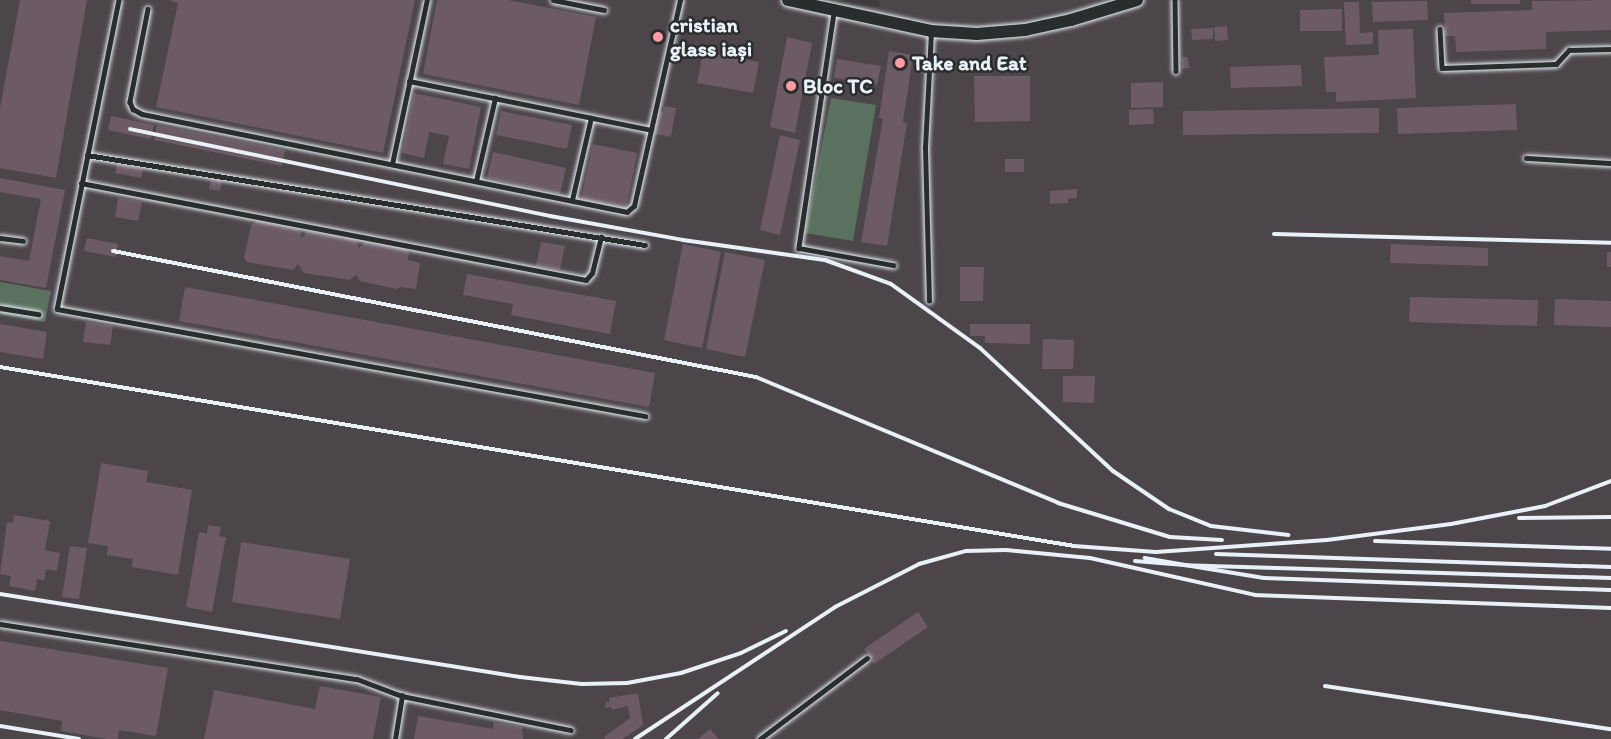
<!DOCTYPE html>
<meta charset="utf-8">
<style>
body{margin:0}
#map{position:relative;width:1611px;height:739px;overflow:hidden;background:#3e3b3e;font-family:Itim,sans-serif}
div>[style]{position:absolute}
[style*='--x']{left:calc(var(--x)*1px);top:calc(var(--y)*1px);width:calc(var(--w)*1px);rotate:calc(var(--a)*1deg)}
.built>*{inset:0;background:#4c454a}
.green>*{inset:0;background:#59715e}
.building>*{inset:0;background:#6c5b65}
.roads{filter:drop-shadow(0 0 2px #e8f1f8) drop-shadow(0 0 2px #e8f1f8)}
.service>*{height:4.5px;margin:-2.25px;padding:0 2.25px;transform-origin:2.25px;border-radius:2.25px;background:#2a2d2e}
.tertiary>*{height:12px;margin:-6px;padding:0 6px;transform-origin:6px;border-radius:6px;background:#2a2d2e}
.rail>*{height:4px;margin:-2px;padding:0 2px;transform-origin:2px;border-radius:2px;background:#e8f1f8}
.dots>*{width:16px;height:16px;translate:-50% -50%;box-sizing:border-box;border:3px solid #2a2d2e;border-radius:50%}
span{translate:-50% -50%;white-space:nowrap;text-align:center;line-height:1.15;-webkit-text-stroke:5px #2a2d2e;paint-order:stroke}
.poi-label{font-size:21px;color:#e8f1f8;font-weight:700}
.left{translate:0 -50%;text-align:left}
</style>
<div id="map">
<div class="built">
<i style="clip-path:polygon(0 0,770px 0,880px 7px,879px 0,1611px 0,1611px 739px,0 739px)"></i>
</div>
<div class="green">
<i style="clip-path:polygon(831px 98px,876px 105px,853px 241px,805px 233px)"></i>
<i style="clip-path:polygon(0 282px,51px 291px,45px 322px,0 314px)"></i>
</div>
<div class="building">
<i style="clip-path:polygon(20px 0,87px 0,56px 178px,0 168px,0 108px)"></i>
<i style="clip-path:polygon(415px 0,383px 153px,156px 107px,178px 3px,169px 0)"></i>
<i style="clip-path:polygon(437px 0,508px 0,596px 17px,579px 105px,423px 74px)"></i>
<i style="clip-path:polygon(1471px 0,1520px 0,1520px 4px,1471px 4px)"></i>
<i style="clip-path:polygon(1611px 0,1611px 30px,1546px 32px,1546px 49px,1456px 52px,1455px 36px,1445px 36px,1444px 13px,1532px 10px,1532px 1px)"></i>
<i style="clip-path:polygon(1427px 1px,1428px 20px,1373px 22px,1372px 2px)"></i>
<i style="clip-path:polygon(1344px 2px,1359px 2px,1360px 33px,1373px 32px,1373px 44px,1346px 45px)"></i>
<i style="clip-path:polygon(1342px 9px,1342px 31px,1300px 31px,1300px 10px)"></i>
<i style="clip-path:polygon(1227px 26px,1228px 40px,1215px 41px,1214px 27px)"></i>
<i style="clip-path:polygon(1213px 28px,1213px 39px,1192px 40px,1191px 29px)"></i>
<i style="clip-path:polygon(1413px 29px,1416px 98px,1336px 102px,1336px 92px,1326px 92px,1324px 57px,1379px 55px,1378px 30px)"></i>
<i style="clip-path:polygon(787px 37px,812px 43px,795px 133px,770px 127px)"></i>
<i style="clip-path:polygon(889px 51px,913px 55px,903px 122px,907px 123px,887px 246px,861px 242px,883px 119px,879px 118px)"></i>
<i style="clip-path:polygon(703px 52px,759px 62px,753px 93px,697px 83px)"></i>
<i style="clip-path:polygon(1182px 57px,1188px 57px,1189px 68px,1182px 69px)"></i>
<i style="clip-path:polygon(837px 59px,881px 66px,877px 85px,834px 78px)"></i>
<i style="clip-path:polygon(1301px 65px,1302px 86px,1231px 88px,1230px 67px)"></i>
<i style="clip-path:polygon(974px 76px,1030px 76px,1030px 121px,975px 122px)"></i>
<i style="clip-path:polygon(1163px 82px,1163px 107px,1131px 108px,1131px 83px)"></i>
<i style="clip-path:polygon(414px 93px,481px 107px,469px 169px,443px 164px,449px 136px,429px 132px,424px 158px,402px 153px)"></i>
<i style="clip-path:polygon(1516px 104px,1517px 130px,1398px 134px,1397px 108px)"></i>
<i style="clip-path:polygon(665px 106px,676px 108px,671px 137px,654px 134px,658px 111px,663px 112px)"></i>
<i style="clip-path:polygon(1379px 108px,1379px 133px,1183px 135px,1183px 111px)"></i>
<i style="clip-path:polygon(1153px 109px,1154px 124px,1129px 125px,1129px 110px)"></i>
<i style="clip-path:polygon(501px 111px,572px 125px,567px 149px,496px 135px)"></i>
<i style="clip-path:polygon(111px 116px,154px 125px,151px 139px,108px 130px)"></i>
<i style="clip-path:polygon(157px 125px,285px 150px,282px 166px,154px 140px)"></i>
<i style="clip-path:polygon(780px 135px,800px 140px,780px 235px,760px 230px)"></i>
<i style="clip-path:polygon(593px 144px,637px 153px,626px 209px,581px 200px)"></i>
<i style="clip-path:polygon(493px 152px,566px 168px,560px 194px,487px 178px)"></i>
<i style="clip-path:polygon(1005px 159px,1024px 159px,1024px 172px,1005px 172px)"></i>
<i style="clip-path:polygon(117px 164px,143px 169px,141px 178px,115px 173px)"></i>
<i style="clip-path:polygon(0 178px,65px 190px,46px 288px,0 280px,0 256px,29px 261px,41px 199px,0 192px)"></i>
<i style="clip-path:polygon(211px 179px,222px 181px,220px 191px,209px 189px)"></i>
<i style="clip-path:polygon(1077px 189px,1077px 198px,1068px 199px,1068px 203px,1050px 204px,1050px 191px)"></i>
<i style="clip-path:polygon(118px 198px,142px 202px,138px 221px,115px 217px)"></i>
<i style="clip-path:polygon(258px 221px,299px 229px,302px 238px,307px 231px,356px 240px,359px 248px,365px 242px,404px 248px,409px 252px,408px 260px,420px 263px,416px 289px,401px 287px,396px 289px,360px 281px,356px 275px,350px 280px,304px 273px,298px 264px,293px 270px,247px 262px,244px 258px,251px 225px)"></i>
<i style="clip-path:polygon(87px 238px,118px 244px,116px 257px,84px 251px)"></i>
<i style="clip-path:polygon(541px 242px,565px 246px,560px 270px,536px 266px)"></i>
<i style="clip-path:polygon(683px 244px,721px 252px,702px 348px,664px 340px)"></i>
<i style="clip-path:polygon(1391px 244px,1488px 248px,1488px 266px,1390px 263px)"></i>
<i style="clip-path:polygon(725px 252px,765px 260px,745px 357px,706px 349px)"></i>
<i style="clip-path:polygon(1607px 252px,1611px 252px,1611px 267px,1607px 267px)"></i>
<i style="clip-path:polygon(960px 267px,984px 267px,983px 301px,960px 301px)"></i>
<i style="clip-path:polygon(467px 274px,616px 301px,610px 334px,511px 315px,513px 304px,463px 295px)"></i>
<i style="clip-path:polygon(185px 287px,655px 373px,649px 407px,179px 321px)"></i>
<i style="clip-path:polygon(1410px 297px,1538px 300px,1537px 326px,1409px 322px)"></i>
<i style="clip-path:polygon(1555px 299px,1611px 301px,1611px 327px,1554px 325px)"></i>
<i style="clip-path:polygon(86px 322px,113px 326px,110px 345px,83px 342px)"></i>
<i style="clip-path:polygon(0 324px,47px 332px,43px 359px,0 352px)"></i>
<i style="clip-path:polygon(970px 324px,1030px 324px,1030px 344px,985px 343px,985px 336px,970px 336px)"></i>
<i style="clip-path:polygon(1043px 339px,1074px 340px,1073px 369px,1042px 369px)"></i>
<i style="clip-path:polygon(1063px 376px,1095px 376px,1094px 403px,1063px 402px)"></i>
<i style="clip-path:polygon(101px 463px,148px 471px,146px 482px,192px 490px,178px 575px,132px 567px,133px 559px,107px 555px,108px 546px,88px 543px)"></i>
<i style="clip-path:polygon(14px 515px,50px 521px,45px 550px,60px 553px,57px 571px,46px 569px,44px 580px,37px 579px,35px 591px,9px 586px,11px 576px,0 574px,7px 522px,13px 523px)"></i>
<i style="clip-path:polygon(208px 525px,221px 527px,219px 536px,226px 537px,212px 612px,186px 607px,199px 532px,207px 534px)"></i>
<i style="clip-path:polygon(241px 542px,350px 559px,340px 619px,232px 602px)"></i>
<i style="clip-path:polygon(70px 546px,87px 548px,79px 599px,62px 597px)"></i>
<i style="clip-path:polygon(918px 612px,928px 627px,874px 664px,864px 649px)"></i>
<i style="clip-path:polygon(0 641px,168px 668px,156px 736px,119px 730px,118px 739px,107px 739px,61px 731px,62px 721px,0 710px)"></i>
<i style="clip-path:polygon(320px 686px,381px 697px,373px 739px,204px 739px,214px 690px,315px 709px)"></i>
<i style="clip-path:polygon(638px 693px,643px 725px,622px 739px,605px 739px,604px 737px,630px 718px,628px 706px,612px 710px,611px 707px,605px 708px,606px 702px,610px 702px,609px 698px)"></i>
<i style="clip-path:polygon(418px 716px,493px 729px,494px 722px,522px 727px,523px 739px,414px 739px)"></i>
<i style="clip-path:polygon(710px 729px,719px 739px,698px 739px)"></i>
</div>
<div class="roads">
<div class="service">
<i style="--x:119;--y:0;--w:315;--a:101.3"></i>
<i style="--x:57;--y:309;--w:598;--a:10.31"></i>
<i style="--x:553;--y:0;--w:52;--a:11.1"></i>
<i style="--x:1175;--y:0;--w:71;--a:89.2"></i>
<i style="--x:148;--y:9;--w:95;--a:101"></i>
<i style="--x:130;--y:102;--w:8;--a:67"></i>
<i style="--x:133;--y:109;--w:10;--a:29"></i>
<i style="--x:142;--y:114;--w:495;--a:11.4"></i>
<i style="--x:627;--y:212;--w:9;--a:-41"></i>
<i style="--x:634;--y:206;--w:211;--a:-77.4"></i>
<i style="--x:834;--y:13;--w:238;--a:98.5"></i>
<i style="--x:799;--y:248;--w:96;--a:10.3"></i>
<i style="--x:1440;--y:29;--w:39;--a:87"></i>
<i style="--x:1442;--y:68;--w:114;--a:-2"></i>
<i style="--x:1556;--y:64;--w:19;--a:-47"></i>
<i style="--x:1569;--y:50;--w:42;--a:-1.4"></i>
<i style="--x:409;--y:81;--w:247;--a:11.4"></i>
<i style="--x:87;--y:155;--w:565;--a:9.16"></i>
<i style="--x:1526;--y:158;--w:85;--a:3.4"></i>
<i style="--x:392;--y:164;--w:168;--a:-78"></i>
<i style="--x:476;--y:181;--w:85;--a:-77.1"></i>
<i style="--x:81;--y:183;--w:514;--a:10.87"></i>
<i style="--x:586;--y:280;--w:9;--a:-49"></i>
<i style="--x:592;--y:273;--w:37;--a:-76"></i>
<i style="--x:572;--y:200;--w:84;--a:-77"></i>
<i style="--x:0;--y:238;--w:23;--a:7"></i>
<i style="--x:929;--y:301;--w:154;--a:-91.5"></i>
<i style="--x:925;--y:147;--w:116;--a:-87"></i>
<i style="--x:0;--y:308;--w:39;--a:9"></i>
<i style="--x:0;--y:624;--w:361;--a:8.8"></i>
<i style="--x:357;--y:679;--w:48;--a:20.7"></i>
<i style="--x:402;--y:696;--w:172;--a:11.4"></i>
<i style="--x:395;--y:739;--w:44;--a:-80.8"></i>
<i style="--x:760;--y:739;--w:134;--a:-37.1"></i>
</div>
<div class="tertiary">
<i style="--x:788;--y:0;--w:146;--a:12.2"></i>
<i style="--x:931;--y:31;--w:46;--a:3.7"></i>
<i style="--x:977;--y:34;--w:48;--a:-4.8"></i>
<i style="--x:1025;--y:30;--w:47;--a:-12.3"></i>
<i style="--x:1071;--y:20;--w:69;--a:-16.9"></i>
</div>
</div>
<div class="rail">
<i style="--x:130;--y:129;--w:429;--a:11.7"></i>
<i style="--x:550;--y:216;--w:135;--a:10.2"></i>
<i style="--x:683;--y:240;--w:143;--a:8"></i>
<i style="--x:825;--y:260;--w:70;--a:20"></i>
<i style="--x:891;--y:284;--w:110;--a:35.7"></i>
<i style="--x:980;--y:348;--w:181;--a:42.8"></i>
<i style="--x:1113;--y:471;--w:68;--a:34.2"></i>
<i style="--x:1169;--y:509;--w:45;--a:22"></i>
<i style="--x:1211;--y:526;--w:78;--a:6.7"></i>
<i style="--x:1274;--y:234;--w:337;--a:1.5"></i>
<i style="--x:113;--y:251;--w:655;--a:11.09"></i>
<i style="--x:756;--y:377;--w:327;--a:22.6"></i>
<i style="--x:1058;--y:503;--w:117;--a:16.9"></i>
<i style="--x:1170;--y:537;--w:52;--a:3.3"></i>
<i style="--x:0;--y:367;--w:1089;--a:9.46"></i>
<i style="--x:1074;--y:546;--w:82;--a:4.2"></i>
<i style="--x:1156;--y:552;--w:171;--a:-4"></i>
<i style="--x:1327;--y:540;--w:125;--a:-7.4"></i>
<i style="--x:1451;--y:524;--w:96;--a:-10.8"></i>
<i style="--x:1545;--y:506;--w:71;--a:-20.7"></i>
<i style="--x:1519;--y:518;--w:92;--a:-0.6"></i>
<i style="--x:1375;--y:541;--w:236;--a:1.9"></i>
<i style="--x:1216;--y:554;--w:395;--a:1.9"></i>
<i style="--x:1135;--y:561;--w:50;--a:4.6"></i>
<i style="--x:1185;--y:565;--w:41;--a:-170.1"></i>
<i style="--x:1611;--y:578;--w:426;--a:-178.3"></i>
<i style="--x:1185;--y:565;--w:80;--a:9.3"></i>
<i style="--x:1264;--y:578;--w:347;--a:2"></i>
<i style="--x:0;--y:594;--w:527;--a:9.07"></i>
<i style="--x:520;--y:677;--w:62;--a:6.4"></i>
<i style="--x:582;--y:684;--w:45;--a:-1.3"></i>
<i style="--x:627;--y:683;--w:55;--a:-10.5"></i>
<i style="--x:681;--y:673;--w:63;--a:-18.4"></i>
<i style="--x:741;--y:653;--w:50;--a:-26.1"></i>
<i style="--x:1325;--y:686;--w:289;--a:8.6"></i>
<i style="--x:0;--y:726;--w:80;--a:9.3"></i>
<i style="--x:635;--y:739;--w:240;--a:-33.4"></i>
<i style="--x:835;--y:607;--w:94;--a:-27.1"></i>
<i style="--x:919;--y:564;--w:49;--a:-15.5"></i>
<i style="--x:966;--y:551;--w:40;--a:-1.4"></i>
<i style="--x:1006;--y:550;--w:84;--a:5.4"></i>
<i style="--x:1090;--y:558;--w:169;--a:12.6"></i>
<i style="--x:1255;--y:595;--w:356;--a:2.1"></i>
<i style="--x:666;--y:739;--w:69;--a:-41.5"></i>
</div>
<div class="dots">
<i style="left:658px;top:37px;background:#ff9aa2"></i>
<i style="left:900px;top:63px;background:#ff9aa2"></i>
<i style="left:791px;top:86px;background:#ff9aa2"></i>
</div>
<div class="poi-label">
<span class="left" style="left:670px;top:37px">cristian<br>glass iași</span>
<span class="left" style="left:912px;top:63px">Take and Eat</span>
<span class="left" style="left:803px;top:86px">Bloc TC</span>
</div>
</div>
